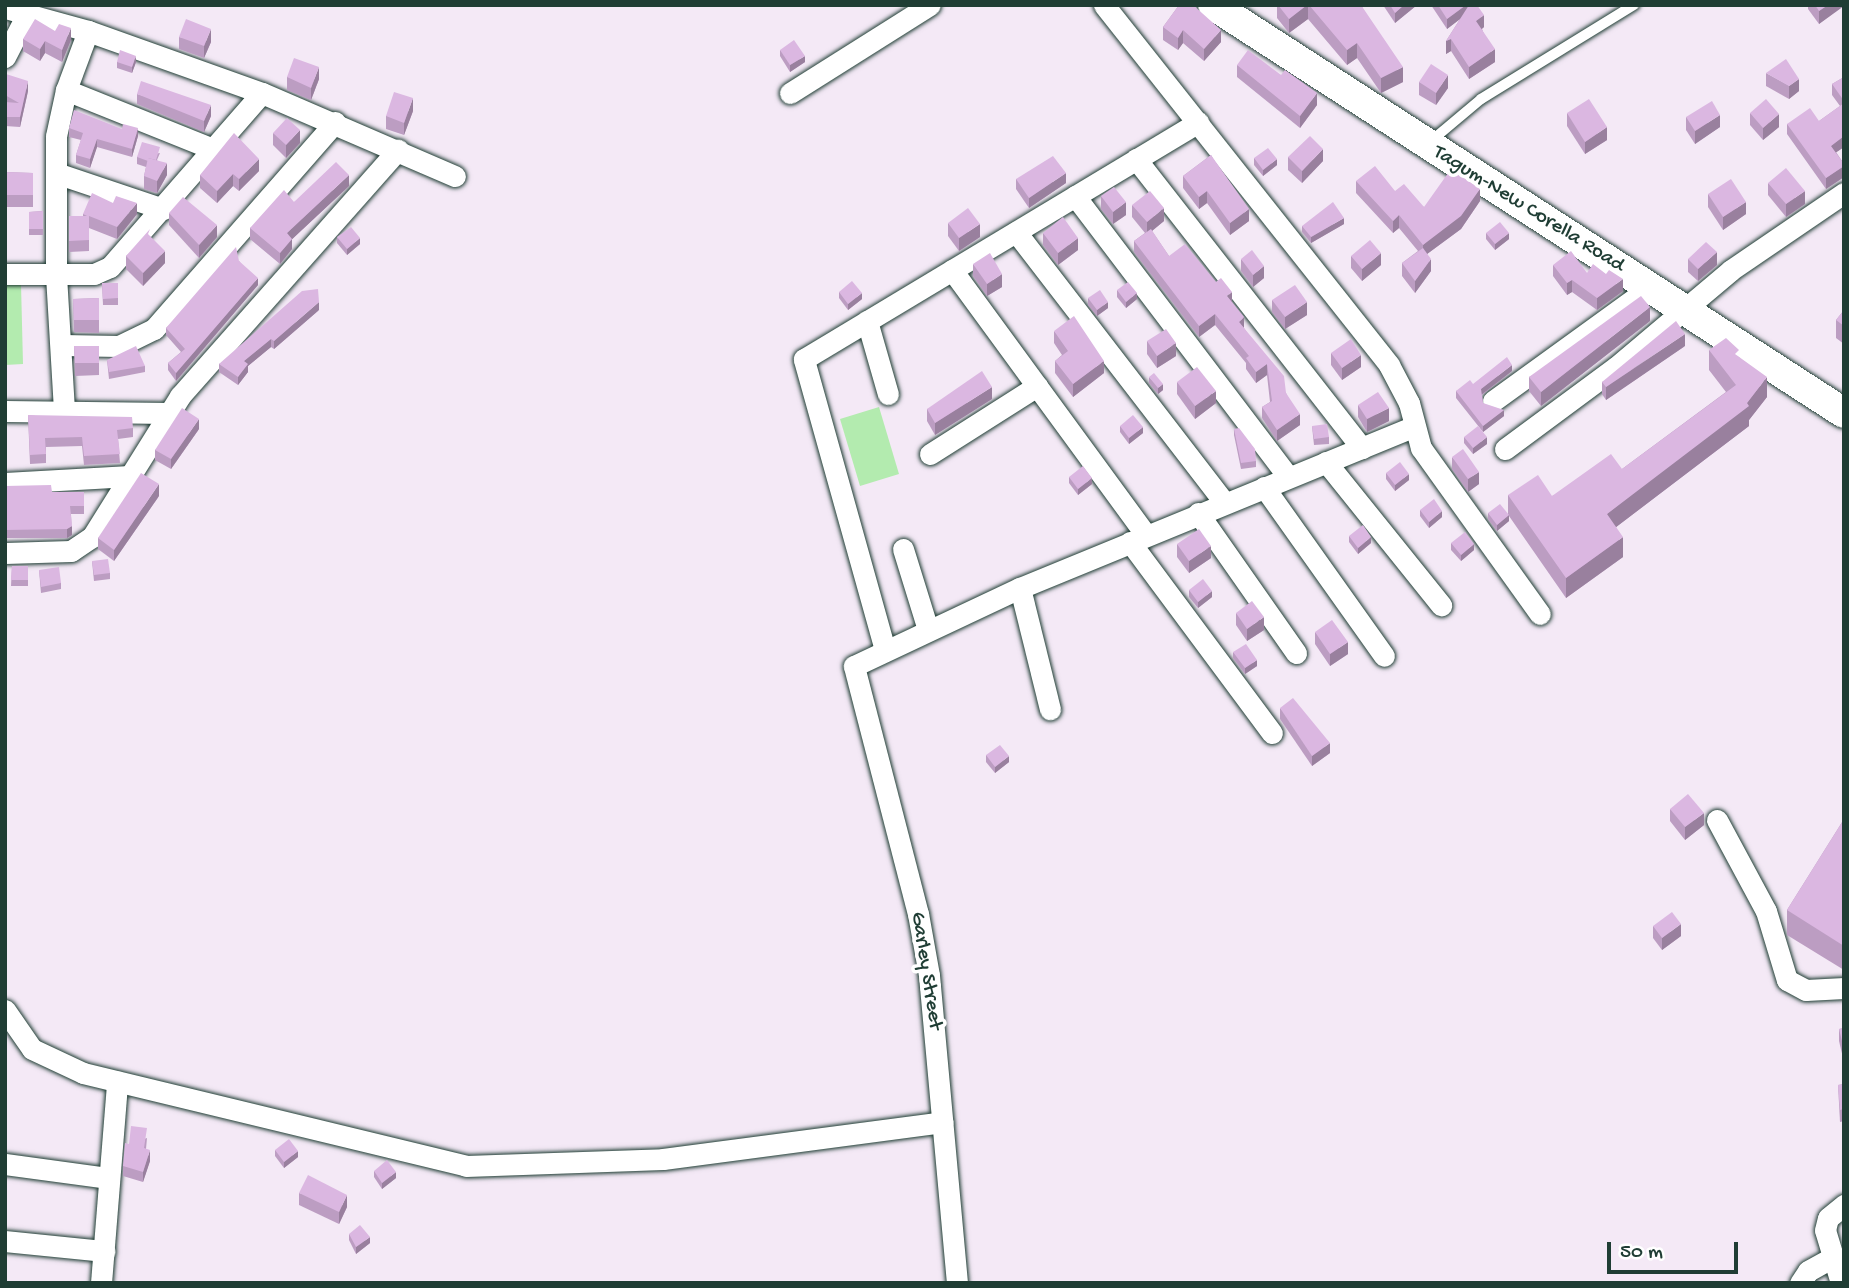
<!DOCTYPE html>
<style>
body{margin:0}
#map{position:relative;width:1849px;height:1288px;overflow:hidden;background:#f4e9f6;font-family:"Gochi Hand",sans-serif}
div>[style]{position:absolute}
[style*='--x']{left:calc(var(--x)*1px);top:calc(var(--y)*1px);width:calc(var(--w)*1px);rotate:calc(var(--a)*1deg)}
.green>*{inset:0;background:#b3ebaf}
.roads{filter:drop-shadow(0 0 2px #1f3d34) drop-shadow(0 0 2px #1f3d34)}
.lane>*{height:10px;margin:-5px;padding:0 5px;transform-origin:5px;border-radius:5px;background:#fff}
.street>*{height:21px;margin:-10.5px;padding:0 10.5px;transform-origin:10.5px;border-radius:10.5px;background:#fff}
.secondary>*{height:30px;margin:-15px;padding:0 15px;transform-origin:15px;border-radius:15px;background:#fff}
.wall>*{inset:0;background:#bc9dc2}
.shaded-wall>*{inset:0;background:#99809e}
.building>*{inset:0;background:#dbb7e1}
span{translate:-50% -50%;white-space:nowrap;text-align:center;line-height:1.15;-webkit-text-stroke:7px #fff;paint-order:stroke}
.street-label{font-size:21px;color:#1f3d34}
.frame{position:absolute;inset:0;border:7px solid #1f3d34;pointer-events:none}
.scale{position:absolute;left:1607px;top:1242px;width:131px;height:32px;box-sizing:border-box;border:4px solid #1f3d34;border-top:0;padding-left:9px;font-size:21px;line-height:24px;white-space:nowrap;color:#1f3d34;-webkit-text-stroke:5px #fff;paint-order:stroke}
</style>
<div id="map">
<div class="green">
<i style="clip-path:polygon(21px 284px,23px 364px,5px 365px,5px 285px)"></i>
<i style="clip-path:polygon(879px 407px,899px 474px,860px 486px,840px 419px)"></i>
</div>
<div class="roads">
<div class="lane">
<i style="--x:1431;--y:141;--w:65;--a:-40"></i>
<i style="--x:1481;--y:99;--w:180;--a:-31.6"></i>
</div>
<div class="street">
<i style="--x:1104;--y:5;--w:459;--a:51.6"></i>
<i style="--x:1389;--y:365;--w:43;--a:62.2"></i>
<i style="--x:1409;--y:403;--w:47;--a:75.1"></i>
<i style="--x:1421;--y:448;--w:204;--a:54.4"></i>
<i style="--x:5;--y:8;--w:86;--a:15.5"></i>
<i style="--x:88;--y:31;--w:185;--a:19.6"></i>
<i style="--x:262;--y:93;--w:210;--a:23.3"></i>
<i style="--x:5;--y:57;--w:48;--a:-62.9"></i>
<i style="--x:66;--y:90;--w:161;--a:21.9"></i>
<i style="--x:790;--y:93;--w:165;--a:-32.2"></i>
<i style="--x:1136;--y:159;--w:367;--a:52"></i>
<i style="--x:56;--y:173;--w:113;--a:18.6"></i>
<i style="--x:1075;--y:196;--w:353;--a:52.8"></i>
<i style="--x:1016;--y:232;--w:341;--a:52.4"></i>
<i style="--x:952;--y:270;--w:328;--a:53.8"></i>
<i style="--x:5;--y:274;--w:89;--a:0"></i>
<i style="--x:94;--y:274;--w:17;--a:-24"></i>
<i style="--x:110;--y:267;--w:231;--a:-48.9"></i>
<i style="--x:867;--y:321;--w:76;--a:74"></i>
<i style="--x:62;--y:345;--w:57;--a:1"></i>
<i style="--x:119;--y:346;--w:39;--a:-26"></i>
<i style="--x:154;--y:329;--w:275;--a:-48.8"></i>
<i style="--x:1493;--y:401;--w:193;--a:-35.9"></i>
<i style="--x:64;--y:410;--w:135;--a:-93.4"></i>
<i style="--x:56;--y:275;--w:139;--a:-90"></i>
<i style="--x:56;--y:136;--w:47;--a:-77.7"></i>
<i style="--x:66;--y:90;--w:63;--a:-69.6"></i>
<i style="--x:5;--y:411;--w:164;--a:0.7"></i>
<i style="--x:1505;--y:449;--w:138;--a:-36.5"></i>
<i style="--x:1616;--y:367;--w:150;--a:-40.1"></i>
<i style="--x:1731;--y:270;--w:137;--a:-34.3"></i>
<i style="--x:930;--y:454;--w:127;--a:-32.4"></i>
<i style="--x:1326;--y:462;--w:184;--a:51.2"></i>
<i style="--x:5;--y:483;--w:125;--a:-3.2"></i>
<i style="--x:1264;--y:487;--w:207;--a:54.6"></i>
<i style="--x:1198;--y:513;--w:171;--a:55"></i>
<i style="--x:1130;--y:542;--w:238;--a:53.4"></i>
<i style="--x:903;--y:549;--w:85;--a:72.8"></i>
<i style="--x:5;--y:553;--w:66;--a:-1.7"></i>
<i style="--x:71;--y:551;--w:25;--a:-34"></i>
<i style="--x:92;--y:537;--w:166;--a:-58"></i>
<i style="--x:180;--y:396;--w:329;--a:-48.5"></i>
<i style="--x:1020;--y:588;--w:125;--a:76.1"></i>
<i style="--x:885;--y:650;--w:302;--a:-105.6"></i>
<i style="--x:804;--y:359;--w:460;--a:-31"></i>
<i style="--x:1717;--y:820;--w:103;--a:61.7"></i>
<i style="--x:1766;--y:911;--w:72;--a:73.1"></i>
<i style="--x:1787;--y:980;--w:21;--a:28"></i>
<i style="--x:1806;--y:990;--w:38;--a:-3"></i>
<i style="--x:5;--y:1010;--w:47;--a:55.3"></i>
<i style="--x:32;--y:1049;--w:56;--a:25.2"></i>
<i style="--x:83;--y:1073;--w:394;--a:13.6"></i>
<i style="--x:466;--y:1166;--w:197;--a:-2"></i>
<i style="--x:663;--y:1159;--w:282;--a:-7.5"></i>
<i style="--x:5;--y:1164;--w:105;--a:7.7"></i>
<i style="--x:5;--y:1241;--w:100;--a:5.8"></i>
<i style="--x:101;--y:1283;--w:202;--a:-85.4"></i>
<i style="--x:957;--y:1283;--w:309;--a:-95.2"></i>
<i style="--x:929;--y:975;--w:62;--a:-100.2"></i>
<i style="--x:918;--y:914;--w:256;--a:-104.5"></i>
<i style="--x:854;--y:666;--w:183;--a:-25.2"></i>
<i style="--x:1020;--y:588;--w:425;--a:-22.3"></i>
<i style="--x:1800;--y:1283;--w:14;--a:-56"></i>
<i style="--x:1808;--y:1271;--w:25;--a:-29"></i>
<i style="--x:1841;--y:1283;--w:55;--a:-106.8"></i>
<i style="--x:1825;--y:1230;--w:12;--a:-76"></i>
<i style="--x:1828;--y:1218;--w:21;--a:-39"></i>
</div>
<div class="secondary">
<i style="--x:1213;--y:5;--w:751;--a:32.89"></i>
</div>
</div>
<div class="wall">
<i style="clip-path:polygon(1179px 5px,1221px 42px,1204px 61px,1183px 43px,1178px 50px,1163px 40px,1163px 27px)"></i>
<i style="clip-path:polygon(1277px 5px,1361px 5px,1403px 82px,1381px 93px,1357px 58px,1347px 65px,1308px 19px,1289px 33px,1277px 18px)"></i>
<i style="clip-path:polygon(1383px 5px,1417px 5px,1395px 23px)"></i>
<i style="clip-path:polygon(1431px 5px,1477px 5px,1484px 27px,1482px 29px,1495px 62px,1469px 79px,1451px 51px,1446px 54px,1446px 41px,1460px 19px,1447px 29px)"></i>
<i style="clip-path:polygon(1808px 5px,1844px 5px,1819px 24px,1808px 9px)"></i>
<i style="clip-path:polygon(179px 37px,211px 42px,204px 58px,179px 49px)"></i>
<i style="clip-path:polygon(23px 39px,71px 40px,62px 62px,45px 53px,40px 61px,23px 51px)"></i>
<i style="clip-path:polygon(780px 50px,805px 62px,790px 72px,780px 56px)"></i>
<i style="clip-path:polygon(117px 62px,136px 62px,132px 73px,117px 68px)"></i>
<i style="clip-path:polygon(1237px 65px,1281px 75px,1317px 105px,1300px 128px,1237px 77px)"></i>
<i style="clip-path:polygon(1766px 73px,1799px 91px,1789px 99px,1766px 86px)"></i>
<i style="clip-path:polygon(5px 75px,28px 91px,20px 127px,5px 126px)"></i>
<i style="clip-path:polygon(287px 77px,319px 79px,311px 100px,287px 90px)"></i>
<i style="clip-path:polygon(1844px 77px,1844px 147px,1836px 152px,1844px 164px,1844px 177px,1826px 189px,1787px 134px,1787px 124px,1819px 121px,1840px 106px,1832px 95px,1832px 84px)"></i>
<i style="clip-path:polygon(1419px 82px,1448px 88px,1436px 105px,1419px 95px)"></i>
<i style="clip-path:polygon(137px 94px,211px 116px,204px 132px,137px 104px)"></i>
<i style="clip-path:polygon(413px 111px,404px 135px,386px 129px,386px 116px)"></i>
<i style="clip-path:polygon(1567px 113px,1607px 140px,1585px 154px,1567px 126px)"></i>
<i style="clip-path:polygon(1750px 113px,1779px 127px,1763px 140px,1750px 125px)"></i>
<i style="clip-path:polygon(1686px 117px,1720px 127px,1695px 144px,1686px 130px)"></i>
<i style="clip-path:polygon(69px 128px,138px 136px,132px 157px,97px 147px,90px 168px,76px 163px,76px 155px,81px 140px,69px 137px)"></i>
<i style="clip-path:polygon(273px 133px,300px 143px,286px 158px,273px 145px)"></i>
<i style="clip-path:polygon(160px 153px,157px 160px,167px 175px,157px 193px,144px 189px,144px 176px,146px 167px,137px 164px,137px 157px)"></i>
<i style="clip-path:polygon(1211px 155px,1249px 221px,1230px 235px,1207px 203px,1199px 209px,1183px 188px,1183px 176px)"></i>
<i style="clip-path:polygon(1288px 157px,1323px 161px,1302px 183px,1288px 170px)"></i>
<i style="clip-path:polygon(1254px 158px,1277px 165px,1263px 176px,1254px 165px)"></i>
<i style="clip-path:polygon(259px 171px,239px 191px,233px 186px,217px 203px,200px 188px,200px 175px)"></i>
<i style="clip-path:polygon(5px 172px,33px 173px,33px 207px,5px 207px)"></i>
<i style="clip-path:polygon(1016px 179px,1066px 183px,1029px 208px,1016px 189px)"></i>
<i style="clip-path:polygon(1356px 181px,1395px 191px,1424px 207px,1480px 201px,1461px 229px,1427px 254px,1431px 271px,1415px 293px,1402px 276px,1402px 263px,1418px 251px,1399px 228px,1393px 233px,1356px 193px)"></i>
<i style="clip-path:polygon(1768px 183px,1805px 204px,1786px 217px,1768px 195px)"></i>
<i style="clip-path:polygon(349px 186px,292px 239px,292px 249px,280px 264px,250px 239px,250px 228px,294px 202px)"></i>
<i style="clip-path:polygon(1708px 194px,1746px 214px,1723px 230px,1708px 207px)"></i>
<i style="clip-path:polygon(1101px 196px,1126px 215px,1113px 224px,1101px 209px)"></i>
<i style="clip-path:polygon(1132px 205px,1164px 221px,1152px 231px,1169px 256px,1232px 302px,1244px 328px,1286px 393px,1300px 425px,1277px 441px,1262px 418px,1262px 407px,1270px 402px,1267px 375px,1256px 383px,1246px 369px,1246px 363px,1215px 325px,1199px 337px,1134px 252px,1134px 241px,1145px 233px,1132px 217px)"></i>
<i style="clip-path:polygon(43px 211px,43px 235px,29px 235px,29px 212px)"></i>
<i style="clip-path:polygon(169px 213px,217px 237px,199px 258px,169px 225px)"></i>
<i style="clip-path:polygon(83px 214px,137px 214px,117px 239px,89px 228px,89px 251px,69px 252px,69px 216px,83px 216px)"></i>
<i style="clip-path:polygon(948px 223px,980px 237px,959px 251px,948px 236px)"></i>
<i style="clip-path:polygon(1344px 224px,1311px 243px,1302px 232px,1302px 226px)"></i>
<i style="clip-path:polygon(1043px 233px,1078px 250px,1058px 265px,1043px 245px)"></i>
<i style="clip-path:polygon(1486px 233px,1509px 239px,1495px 250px,1486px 239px)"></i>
<i style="clip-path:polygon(150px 236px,165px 263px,143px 286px,126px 269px,126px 256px)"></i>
<i style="clip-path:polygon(337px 237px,360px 244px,347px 255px,337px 243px)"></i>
<i style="clip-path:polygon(1351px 256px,1381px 265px,1362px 281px,1351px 268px)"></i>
<i style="clip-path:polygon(1241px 259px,1264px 278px,1253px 287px,1241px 271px)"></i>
<i style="clip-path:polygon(1688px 259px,1717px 265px,1698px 281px,1688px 272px)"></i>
<i style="clip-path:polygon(239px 261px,258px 285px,176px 381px,168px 370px,168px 363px,181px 352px,166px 335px,166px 328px)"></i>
<i style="clip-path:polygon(973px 264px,1002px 287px,987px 296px,973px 276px)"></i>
<i style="clip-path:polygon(1553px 265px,1587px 273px,1606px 274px,1623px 291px,1597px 310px,1572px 292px,1567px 295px,1553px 276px)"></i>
<i style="clip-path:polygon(102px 283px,118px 283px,118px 305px,103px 305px)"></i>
<i style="clip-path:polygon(1117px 290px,1137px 299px,1126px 308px,1117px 297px)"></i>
<i style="clip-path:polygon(839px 292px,862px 299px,848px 310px,839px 298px)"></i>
<i style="clip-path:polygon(99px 298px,99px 333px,74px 332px,73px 299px)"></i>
<i style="clip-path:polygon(1088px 298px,1108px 308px,1097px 316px,1088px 305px)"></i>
<i style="clip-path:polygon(1272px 300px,1307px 315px,1285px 329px,1272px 312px)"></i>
<i style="clip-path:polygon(319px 310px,274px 349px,271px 347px,248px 366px,248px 372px,238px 385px,219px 372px,219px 364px)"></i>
<i style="clip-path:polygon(1844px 310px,1844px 344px,1836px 338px,1836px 320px)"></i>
<i style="clip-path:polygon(1650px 321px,1541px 406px,1529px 391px,1529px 377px)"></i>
<i style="clip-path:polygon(1054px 331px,1104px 373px,1073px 397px,1055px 373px,1055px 361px,1062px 355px,1054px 343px)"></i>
<i style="clip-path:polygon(1147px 341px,1176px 356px,1157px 368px,1147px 354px)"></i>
<i style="clip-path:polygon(74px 346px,99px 346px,99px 375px,75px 376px)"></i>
<i style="clip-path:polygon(1685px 346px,1606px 400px,1602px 394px,1602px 382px)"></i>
<i style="clip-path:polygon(1709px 350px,1739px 357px,1767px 397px,1749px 420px,1749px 426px,1616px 527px,1623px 557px,1566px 598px,1509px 516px,1509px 521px,1497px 531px,1488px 519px,1488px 513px,1508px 514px,1508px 495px,1552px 496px,1622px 469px,1726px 392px,1709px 370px)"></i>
<i style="clip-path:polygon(1331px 353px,1361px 367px,1342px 380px,1331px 365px)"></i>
<i style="clip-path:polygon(107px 360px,145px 366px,145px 372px,109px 379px)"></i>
<i style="clip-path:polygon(1512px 371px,1482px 395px,1483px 403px,1504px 416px,1483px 432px,1456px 398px,1456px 391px)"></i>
<i style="clip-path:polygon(1149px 377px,1163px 390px,1158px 394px,1149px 383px)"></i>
<i style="clip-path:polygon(1177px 382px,1216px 403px,1195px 419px,1177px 394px)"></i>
<i style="clip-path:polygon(992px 399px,935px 435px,927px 421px,927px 409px)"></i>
<i style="clip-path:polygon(1358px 405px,1389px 421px,1367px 432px,1358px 417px)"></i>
<i style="clip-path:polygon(28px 415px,133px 428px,133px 437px,118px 439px,120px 463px,84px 465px,82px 446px,46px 447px,46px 463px,30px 464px)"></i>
<i style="clip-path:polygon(1120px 426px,1143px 433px,1129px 444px,1120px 432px)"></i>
<i style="clip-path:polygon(1312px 426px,1329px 437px,1329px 444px,1314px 445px)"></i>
<i style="clip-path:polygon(199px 429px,171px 469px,155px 460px,155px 450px)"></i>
<i style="clip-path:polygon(1234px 429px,1256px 461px,1256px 467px,1241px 469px,1234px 435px)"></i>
<i style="clip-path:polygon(1464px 437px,1487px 444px,1473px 454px,1464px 443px)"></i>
<i style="clip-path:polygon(1452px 457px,1479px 484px,1468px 492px,1452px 469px)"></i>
<i style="clip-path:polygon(1386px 473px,1409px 480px,1395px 491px,1386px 479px)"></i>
<i style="clip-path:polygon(1069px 477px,1092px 484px,1078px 495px,1069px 483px)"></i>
<i style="clip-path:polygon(5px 486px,52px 492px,84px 492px,84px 514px,71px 514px,72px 535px,67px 538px,5px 538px)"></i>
<i style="clip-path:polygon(159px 496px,114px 561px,98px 549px,98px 538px)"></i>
<i style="clip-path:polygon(1420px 510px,1442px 517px,1429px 528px,1420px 516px)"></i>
<i style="clip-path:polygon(1349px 536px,1371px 543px,1358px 554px,1349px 542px)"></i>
<i style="clip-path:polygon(1451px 543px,1474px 550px,1461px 561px,1451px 550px)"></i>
<i style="clip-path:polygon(1177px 544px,1211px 558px,1189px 573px,1177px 557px)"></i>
<i style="clip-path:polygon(92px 561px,110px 573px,110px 579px,94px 581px)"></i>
<i style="clip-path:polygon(12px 566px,28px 566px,28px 586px,11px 586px)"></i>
<i style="clip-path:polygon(39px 570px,61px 583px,61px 589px,41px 593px)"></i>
<i style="clip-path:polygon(1189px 590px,1212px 597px,1198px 608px,1189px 597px)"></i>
<i style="clip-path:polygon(1236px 613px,1264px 630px,1247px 641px,1236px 625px)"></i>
<i style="clip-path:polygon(1315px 632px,1348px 654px,1330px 666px,1315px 644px)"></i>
<i style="clip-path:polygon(1233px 652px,1257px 666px,1245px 674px,1233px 658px)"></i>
<i style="clip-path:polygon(1280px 708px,1330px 753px,1312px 766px,1280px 719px)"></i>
<i style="clip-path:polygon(986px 755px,1009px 762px,995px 773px,986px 762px)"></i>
<i style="clip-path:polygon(1670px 809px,1704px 825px,1685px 840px,1670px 821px)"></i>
<i style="clip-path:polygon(1844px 819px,1844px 970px,1787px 935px,1787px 910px)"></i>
<i style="clip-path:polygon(1653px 926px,1681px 936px,1662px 950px,1653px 938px)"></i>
<i style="clip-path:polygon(1844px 1028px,1844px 1062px,1839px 1041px,1839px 1029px)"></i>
<i style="clip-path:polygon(1844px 1084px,1844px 1121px,1840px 1122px,1838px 1085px)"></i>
<i style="clip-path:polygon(147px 1138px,146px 1149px,150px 1161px,143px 1182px,123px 1176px,123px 1166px,129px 1144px)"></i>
<i style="clip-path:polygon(275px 1150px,298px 1157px,284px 1168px,275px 1156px)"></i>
<i style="clip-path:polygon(374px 1171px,396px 1178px,382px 1189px,374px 1177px)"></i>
<i style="clip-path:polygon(299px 1193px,347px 1207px,339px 1224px,299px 1205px)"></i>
<i style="clip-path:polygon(349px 1234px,370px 1243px,356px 1254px,349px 1240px)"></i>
</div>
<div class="shaded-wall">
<i style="clip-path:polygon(1307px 5px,1308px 5px,1308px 19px,1289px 33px,1289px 19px)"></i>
<i style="clip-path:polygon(1404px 5px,1417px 5px,1395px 23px,1395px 13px)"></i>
<i style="clip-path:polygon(1466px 5px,1472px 5px,1472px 10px,1447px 29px,1447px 19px)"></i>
<i style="clip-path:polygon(1828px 5px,1844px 6px,1819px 24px,1819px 11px)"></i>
<i style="clip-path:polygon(1484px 15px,1484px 27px,1476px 33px,1476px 21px)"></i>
<i style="clip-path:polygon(71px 28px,71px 40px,62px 62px,62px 50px)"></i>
<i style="clip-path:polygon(211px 29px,211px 42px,204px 58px,204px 46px)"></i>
<i style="clip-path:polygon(1183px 30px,1183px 43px,1178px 50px,1178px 38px)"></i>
<i style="clip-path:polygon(1221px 30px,1221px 42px,1204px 61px,1204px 49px)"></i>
<i style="clip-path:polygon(1451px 39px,1451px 51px,1446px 54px,1446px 41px)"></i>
<i style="clip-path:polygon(45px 41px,45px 53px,40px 61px,40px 49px)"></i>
<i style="clip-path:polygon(1357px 43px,1357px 58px,1347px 65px,1347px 50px)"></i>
<i style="clip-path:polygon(1495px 49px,1495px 62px,1469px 79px,1469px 67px)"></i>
<i style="clip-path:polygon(136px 56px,136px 62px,132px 73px,132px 67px)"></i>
<i style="clip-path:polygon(805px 56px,805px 62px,790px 72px,790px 65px)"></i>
<i style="clip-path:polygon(319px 67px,319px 79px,311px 100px,311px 88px)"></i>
<i style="clip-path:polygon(1403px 67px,1403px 82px,1381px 93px,1381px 78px)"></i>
<i style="clip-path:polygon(1448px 75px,1448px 88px,1436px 105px,1436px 93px)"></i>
<i style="clip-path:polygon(1799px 79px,1799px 91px,1789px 99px,1789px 86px)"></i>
<i style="clip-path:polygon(28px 81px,28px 91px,20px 127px,20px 117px)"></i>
<i style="clip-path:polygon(1317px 93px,1317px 105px,1300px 128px,1300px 116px)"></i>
<i style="clip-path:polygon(413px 98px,413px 111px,404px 135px,404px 123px)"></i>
<i style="clip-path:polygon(211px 105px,211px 116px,204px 132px,204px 121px)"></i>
<i style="clip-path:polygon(1779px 114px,1779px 127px,1763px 140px,1763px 128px)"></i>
<i style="clip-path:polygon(1720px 115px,1720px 127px,1695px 144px,1695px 131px)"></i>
<i style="clip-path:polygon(1607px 127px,1607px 140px,1585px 154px,1585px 142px)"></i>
<i style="clip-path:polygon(138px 128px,138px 136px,132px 157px,132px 149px)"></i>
<i style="clip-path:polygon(300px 130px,300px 143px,286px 158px,286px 145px)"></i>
<i style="clip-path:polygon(1844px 136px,1844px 147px,1831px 156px,1831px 146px)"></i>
<i style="clip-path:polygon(97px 139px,97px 147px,90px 168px,90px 159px)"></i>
<i style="clip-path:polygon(1323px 149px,1323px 161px,1302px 183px,1302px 171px)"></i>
<i style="clip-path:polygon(259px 159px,259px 171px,239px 191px,239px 179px)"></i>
<i style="clip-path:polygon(1277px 159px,1277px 165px,1263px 176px,1263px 170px)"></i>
<i style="clip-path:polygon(167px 163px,167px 175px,157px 193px,157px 181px)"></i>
<i style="clip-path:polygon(1844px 166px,1844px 177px,1826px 189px,1826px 178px)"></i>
<i style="clip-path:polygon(1066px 173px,1066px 183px,1029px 208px,1029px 198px)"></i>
<i style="clip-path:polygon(233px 174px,233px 186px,217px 203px,217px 191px)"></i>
<i style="clip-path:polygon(349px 175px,349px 186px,287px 244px,287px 233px)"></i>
<i style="clip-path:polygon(1480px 189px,1480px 201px,1461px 229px,1423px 257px,1423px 245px)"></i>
<i style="clip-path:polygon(1207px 191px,1207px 203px,1199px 209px,1199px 197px)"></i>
<i style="clip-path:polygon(1805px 191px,1805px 204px,1786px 217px,1786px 204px)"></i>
<i style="clip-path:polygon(1126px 202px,1126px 215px,1113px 224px,1113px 212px)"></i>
<i style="clip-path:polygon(1746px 202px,1746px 214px,1723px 230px,1723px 217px)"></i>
<i style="clip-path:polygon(137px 203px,137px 214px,117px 239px,117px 227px)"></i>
<i style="clip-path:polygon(1164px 208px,1164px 221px,1147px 235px,1147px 222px)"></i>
<i style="clip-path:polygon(1249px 209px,1249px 221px,1230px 235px,1230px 223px)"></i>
<i style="clip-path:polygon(1399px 215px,1399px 228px,1393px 233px,1393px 221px)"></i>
<i style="clip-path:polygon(1344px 218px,1344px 224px,1311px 243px,1311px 237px)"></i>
<i style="clip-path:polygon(980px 224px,980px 237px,959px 251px,959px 238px)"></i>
<i style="clip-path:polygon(217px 225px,217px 237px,199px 258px,199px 245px)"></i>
<i style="clip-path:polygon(1509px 233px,1509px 239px,1495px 250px,1495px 244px)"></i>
<i style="clip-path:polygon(360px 238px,360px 244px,347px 255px,347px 249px)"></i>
<i style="clip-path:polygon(1078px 238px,1078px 250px,1058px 265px,1058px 253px)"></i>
<i style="clip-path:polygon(292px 239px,292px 249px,280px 264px,280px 253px)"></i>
<i style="clip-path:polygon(165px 251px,165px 263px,143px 286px,143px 273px)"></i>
<i style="clip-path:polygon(1717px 252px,1717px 265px,1698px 281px,1698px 269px)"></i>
<i style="clip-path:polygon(1381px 253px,1381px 265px,1362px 281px,1362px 269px)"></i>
<i style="clip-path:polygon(1431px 259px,1431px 271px,1415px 293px,1415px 281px)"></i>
<i style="clip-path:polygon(1264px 266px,1264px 278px,1253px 287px,1253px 275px)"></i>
<i style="clip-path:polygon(1002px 274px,1002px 287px,987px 296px,987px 284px)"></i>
<i style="clip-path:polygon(258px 278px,258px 285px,176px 381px,176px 373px)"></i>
<i style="clip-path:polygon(1623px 279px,1623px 291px,1597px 310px,1597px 298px)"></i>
<i style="clip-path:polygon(1572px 280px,1572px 292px,1567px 295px,1567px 283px)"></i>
<i style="clip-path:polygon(1232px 292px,1232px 303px,1227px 296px)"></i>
<i style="clip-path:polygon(862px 293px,862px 299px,848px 310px,848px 304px)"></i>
<i style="clip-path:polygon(1137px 293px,1137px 299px,1126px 308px,1126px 302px)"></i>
<i style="clip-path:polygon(319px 302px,319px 310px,274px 349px,274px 341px)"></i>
<i style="clip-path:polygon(1108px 302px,1108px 308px,1097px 316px,1097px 310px)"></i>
<i style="clip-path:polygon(1307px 302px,1307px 315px,1285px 329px,1285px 317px)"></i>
<i style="clip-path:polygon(1650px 307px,1650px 321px,1541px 406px,1541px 392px)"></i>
<i style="clip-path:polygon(1215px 314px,1215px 325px,1199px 337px,1199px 326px)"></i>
<i style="clip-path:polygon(1244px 317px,1244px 328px,1239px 322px)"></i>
<i style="clip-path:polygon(1685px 334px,1685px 346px,1606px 400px,1606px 387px)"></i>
<i style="clip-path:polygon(271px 339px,271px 347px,248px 366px,248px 372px,238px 385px,238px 377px,244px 361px)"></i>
<i style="clip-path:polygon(1176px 343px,1176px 356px,1157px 368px,1157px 356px)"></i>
<i style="clip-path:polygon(1361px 355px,1361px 367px,1342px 380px,1342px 368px)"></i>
<i style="clip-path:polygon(1104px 361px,1104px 373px,1073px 397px,1073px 384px)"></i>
<i style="clip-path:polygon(1267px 364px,1267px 375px,1256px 383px,1256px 372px)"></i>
<i style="clip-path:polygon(1512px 365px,1512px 371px,1481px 395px,1481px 389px)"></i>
<i style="clip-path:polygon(1767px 377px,1767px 397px,1749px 420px,1749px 426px,1607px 534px,1607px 514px,1747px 403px)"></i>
<i style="clip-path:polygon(1163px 384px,1163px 390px,1158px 394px,1158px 388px)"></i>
<i style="clip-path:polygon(992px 387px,992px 399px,935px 435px,935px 423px)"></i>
<i style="clip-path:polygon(1216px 391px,1216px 403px,1195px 419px,1195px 406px)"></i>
<i style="clip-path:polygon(1389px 408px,1389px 421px,1367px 432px,1367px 419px)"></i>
<i style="clip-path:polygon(1504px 410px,1504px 416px,1483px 432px,1483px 426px)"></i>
<i style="clip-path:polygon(1300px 414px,1300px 425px,1277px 441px,1277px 430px)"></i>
<i style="clip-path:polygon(199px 419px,199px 429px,171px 469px,171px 459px)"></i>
<i style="clip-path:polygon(1143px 427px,1143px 433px,1129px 444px,1129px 438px)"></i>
<i style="clip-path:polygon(1487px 437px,1487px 444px,1473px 454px,1473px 448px)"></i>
<i style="clip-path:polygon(1479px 472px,1479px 484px,1468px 492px,1468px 479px)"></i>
<i style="clip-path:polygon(1409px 474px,1409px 480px,1395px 491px,1395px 485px)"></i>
<i style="clip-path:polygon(1092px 478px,1092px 484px,1078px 495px,1078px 489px)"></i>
<i style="clip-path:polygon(159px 484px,159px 496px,114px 561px,114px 550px)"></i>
<i style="clip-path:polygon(1442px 511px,1442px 517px,1429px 528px,1429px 522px)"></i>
<i style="clip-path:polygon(1509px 515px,1509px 521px,1497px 531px,1497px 525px)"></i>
<i style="clip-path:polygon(72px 526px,72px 535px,67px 538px,67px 529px)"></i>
<i style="clip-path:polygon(1371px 537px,1371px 543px,1358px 554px,1358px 548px)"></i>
<i style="clip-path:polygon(1623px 537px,1623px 557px,1566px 598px,1566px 578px)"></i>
<i style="clip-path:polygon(1474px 544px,1474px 550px,1461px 561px,1461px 555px)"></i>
<i style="clip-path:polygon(1211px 546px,1211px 558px,1189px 573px,1189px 561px)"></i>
<i style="clip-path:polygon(1212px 591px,1212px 597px,1198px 608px,1198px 602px)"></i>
<i style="clip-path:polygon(1264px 617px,1264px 630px,1247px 641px,1247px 629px)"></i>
<i style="clip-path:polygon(1348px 642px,1348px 654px,1330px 666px,1330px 654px)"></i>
<i style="clip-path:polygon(1257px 660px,1257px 666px,1245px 674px,1245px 668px)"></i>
<i style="clip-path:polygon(1330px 743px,1330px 753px,1312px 766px,1312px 756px)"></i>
<i style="clip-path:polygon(1009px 756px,1009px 762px,995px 773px,995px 767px)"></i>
<i style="clip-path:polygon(1704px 813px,1704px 825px,1685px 840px,1685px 827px)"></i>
<i style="clip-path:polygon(1681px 924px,1681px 936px,1662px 950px,1662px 938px)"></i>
<i style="clip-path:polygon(150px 1150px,150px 1161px,143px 1182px,143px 1172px)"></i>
<i style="clip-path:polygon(298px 1151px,298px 1157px,284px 1168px,284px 1162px)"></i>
<i style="clip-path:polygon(396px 1172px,396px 1178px,382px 1189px,382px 1183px)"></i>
<i style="clip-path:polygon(347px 1195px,347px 1207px,339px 1224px,339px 1212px)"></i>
<i style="clip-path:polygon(370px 1237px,370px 1243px,356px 1254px,356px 1247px)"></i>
</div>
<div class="building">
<i style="clip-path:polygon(1179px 5px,1193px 5px,1221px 30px,1204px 49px,1183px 30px,1178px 38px,1163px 27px)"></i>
<i style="clip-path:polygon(1278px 5px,1307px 5px,1289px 19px)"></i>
<i style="clip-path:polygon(1309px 5px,1361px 5px,1403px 67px,1381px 78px,1357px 43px,1347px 50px)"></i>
<i style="clip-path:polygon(1390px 5px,1404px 5px,1395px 13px)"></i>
<i style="clip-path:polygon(1438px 5px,1466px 5px,1447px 19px)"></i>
<i style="clip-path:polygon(1469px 5px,1477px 5px,1484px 15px,1476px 21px,1495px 49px,1469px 67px,1451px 39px,1446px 41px)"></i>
<i style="clip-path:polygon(1815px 5px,1828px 5px,1819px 11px)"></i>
<i style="clip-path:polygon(35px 19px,55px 31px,59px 24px,71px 28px,62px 50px,45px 41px,40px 49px,23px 39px)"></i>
<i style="clip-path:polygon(186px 19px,211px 29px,204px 46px,179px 37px)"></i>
<i style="clip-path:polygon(794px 40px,805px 56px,790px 65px,780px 50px)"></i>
<i style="clip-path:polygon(120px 50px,136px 56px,132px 67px,117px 62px)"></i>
<i style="clip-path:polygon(1248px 50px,1281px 75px,1285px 70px,1317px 93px,1300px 116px,1237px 65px)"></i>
<i style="clip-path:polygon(294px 58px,319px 67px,311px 88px,287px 77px)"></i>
<i style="clip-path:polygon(1786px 59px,1799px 79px,1789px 86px,1766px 73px)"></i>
<i style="clip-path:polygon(1431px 64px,1448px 75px,1436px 93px,1419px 82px)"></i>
<i style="clip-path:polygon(6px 74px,28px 81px,20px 117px,5px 117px,5px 102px,19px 103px,5px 95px)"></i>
<i style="clip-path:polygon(1844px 77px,1844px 101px,1832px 84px)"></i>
<i style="clip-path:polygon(141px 81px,211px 105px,204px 121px,137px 94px)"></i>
<i style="clip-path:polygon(394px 92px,413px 98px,404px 123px,386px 116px)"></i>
<i style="clip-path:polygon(1589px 99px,1607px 127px,1585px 142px,1567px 113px)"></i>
<i style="clip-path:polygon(1766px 99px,1779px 114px,1763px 128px,1750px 113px)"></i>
<i style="clip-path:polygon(1712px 101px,1720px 115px,1695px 131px,1686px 117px)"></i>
<i style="clip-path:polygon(1844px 103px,1844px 136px,1831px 146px,1844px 164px,1844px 166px,1826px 178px,1787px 124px,1810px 108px,1819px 121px)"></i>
<i style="clip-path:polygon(74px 110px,122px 129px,123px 124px,138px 128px,132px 149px,97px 139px,90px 159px,76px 155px,83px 133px,69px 128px)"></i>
<i style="clip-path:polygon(287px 118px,300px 130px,286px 145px,273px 133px)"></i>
<i style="clip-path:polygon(234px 133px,259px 159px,239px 179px,233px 174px,217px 191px,200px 175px)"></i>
<i style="clip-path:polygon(1310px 136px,1323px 149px,1302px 171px,1288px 157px)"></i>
<i style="clip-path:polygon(142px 142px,160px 147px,156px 160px,148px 158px,148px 161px,137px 157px)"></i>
<i style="clip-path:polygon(1268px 148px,1277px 159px,1263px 170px,1254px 158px)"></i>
<i style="clip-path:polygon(1211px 155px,1249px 209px,1230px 223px,1207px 191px,1199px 197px,1183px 176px)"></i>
<i style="clip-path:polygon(1053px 156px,1066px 173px,1029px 198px,1016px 179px)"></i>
<i style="clip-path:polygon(148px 158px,167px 163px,157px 181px,144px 176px)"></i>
<i style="clip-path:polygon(336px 162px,349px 175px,287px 233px,292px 239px,280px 253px,250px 228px,284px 190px,294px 202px)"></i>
<i style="clip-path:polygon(1375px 166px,1395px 191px,1404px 184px,1424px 207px,1451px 169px,1480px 189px,1461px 216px,1423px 245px,1399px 215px,1393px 221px,1356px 181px)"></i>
<i style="clip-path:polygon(1786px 168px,1805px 191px,1786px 204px,1768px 183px)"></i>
<i style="clip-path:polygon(5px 172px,33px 173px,33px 195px,5px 195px)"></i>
<i style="clip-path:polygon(1731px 179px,1746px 202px,1723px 217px,1708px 194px)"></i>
<i style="clip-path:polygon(1114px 187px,1126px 202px,1113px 212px,1101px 196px)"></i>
<i style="clip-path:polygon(1150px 191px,1164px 208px,1147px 222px,1132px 205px)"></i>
<i style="clip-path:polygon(92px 193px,113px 203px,116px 196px,137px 203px,117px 227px,89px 216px,89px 240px,69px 241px,69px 216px,87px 216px,83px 214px)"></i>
<i style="clip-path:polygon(183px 197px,217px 225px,199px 245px,169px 213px)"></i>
<i style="clip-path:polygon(1333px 202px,1344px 218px,1311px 237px,1302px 226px)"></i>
<i style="clip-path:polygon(968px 208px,980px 224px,959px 238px,948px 223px)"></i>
<i style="clip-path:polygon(43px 211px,43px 229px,29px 229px,29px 212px)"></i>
<i style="clip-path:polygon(1063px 217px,1078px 238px,1058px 253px,1043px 233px)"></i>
<i style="clip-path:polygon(1500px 222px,1509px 233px,1495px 244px,1486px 233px)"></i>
<i style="clip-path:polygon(351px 227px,360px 238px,347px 249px,337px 237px)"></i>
<i style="clip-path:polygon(150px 229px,148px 234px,165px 251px,143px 273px,126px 256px)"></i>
<i style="clip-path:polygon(1151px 229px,1169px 256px,1185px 244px,1216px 282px,1221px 278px,1232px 292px,1227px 296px,1244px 317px,1239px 322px,1284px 376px,1286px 393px,1300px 414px,1277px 430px,1262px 407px,1272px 401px,1267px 364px,1256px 372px,1246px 358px,1249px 356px,1215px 314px,1199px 326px,1134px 241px)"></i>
<i style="clip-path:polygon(1370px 240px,1381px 253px,1362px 269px,1351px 256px)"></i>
<i style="clip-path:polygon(1706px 242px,1717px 252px,1698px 269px,1688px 259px)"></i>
<i style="clip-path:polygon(236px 247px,239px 261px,258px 278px,176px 373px,168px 363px,185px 349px,166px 328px)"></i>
<i style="clip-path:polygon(1423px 248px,1431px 259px,1415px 281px,1402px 263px)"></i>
<i style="clip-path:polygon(1252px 250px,1264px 266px,1253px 275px,1241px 259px)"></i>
<i style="clip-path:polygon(1571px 251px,1587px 273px,1593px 264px,1606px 274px,1609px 270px,1623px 279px,1597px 298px,1572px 280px,1567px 283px,1553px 265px)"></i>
<i style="clip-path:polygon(990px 253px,1002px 274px,987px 284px,973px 264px)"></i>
<i style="clip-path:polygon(852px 281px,862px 293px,848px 304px,839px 292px)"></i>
<i style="clip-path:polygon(1128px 282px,1137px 293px,1126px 302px,1117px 290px)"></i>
<i style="clip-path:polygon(102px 283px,118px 283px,118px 298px,103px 299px)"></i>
<i style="clip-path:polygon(1295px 285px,1307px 302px,1285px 317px,1272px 300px)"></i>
<i style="clip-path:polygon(318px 289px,319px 302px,274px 341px,271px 339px,244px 361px,248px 364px,238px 377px,219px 364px,302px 291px)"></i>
<i style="clip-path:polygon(1100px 290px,1108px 302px,1097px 310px,1088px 298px)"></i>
<i style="clip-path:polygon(1641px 296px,1650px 307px,1541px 392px,1529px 377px)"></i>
<i style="clip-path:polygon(99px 298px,99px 320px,74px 320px,73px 299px)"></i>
<i style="clip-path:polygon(1844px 310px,1844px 326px,1836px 320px)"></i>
<i style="clip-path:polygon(1074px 316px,1104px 361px,1073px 384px,1055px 361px,1068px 351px,1054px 331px)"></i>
<i style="clip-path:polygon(1676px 321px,1685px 334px,1606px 387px,1602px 382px)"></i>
<i style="clip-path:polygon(1166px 329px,1176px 343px,1157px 356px,1147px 341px)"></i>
<i style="clip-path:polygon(1726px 338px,1739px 350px,1735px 354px,1767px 377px,1747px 403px,1749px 406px,1607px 514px,1623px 537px,1566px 578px,1508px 495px,1538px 475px,1552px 496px,1611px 454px,1622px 469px,1736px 385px,1709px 350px)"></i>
<i style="clip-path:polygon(1351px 339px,1361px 355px,1342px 368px,1331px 353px)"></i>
<i style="clip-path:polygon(74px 346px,99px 346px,99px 363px,75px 363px)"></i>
<i style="clip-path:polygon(136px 346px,145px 366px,109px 372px,107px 360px)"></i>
<i style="clip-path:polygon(1507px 357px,1512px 365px,1481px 389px,1483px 403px,1504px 410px,1483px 426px,1456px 391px,1470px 380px,1473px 384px)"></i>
<i style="clip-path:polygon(1197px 367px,1216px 391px,1195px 406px,1177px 382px)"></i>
<i style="clip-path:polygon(982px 371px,992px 387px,935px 423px,927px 409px)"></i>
<i style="clip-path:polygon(1154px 373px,1163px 384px,1158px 388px,1149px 377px)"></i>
<i style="clip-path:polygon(1378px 392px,1389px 408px,1367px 419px,1358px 405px)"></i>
<i style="clip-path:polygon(182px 408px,199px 419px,171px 459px,155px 450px)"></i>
<i style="clip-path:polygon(28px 415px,132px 417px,133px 428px,117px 430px,120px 454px,84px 456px,82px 437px,45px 438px,46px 454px,30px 455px)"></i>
<i style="clip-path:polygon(1133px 415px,1143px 427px,1129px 438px,1120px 426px)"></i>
<i style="clip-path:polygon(1327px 424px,1329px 437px,1314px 439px,1312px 426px)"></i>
<i style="clip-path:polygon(1478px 426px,1487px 437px,1473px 448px,1464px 437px)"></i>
<i style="clip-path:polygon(1239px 428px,1255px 449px,1256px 461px,1241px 463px,1234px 429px)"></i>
<i style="clip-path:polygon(1463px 449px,1479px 472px,1468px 479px,1452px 457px)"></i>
<i style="clip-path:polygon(1400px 462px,1409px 474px,1395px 485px,1386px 473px)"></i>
<i style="clip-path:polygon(1083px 466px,1092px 478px,1078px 489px,1069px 477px)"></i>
<i style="clip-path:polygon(141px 473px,159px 484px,114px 550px,98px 538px)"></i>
<i style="clip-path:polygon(51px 485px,52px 492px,84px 492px,84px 506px,70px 506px,72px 526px,67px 529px,5px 530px,5px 486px)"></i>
<i style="clip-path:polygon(1434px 499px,1442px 511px,1429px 522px,1420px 510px)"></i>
<i style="clip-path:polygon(1500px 504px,1509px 515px,1497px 525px,1488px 513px)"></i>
<i style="clip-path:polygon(1363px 525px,1371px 537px,1358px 548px,1349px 536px)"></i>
<i style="clip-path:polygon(1199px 529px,1211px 546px,1189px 561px,1177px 544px)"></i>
<i style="clip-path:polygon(1465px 532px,1474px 544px,1461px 555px,1451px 543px)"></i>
<i style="clip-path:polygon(108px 559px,110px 573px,94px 575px,92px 561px)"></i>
<i style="clip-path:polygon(12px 566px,28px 566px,28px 580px,11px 580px)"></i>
<i style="clip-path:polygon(59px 567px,61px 583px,41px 587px,39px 570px)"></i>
<i style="clip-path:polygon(1203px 579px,1212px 591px,1198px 602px,1189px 590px)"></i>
<i style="clip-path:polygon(1252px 601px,1264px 617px,1247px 629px,1236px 613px)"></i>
<i style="clip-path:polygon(1332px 620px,1348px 642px,1330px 654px,1315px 632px)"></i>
<i style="clip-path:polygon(1246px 644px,1257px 660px,1245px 668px,1233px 652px)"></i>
<i style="clip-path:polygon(1293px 698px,1330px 743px,1312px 756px,1280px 708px)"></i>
<i style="clip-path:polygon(1000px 745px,1009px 756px,995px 767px,986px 755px)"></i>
<i style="clip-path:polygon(1688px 794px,1704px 813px,1685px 827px,1670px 809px)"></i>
<i style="clip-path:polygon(1844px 819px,1844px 946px,1787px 910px)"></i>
<i style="clip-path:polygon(1672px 912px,1681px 924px,1662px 938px,1653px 926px)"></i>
<i style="clip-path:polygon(1844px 1028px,1844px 1049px,1839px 1029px)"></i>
<i style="clip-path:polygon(1844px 1084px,1844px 1109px,1840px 1110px,1838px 1085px)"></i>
<i style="clip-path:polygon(131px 1126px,147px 1128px,144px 1148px,150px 1150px,143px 1172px,123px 1166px,125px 1143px,129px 1144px)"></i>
<i style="clip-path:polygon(289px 1139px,298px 1151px,284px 1162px,275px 1150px)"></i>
<i style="clip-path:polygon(387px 1160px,396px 1172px,382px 1183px,374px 1171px)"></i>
<i style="clip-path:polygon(308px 1175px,347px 1195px,339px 1212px,299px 1193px)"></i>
<i style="clip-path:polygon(360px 1225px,370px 1237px,356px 1247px,349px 1234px)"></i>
</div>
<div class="street-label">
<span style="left:1528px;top:210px;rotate:32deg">Tagum-New Corella Road</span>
<span style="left:925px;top:971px;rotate:81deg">Garley Street</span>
</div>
<div class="frame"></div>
<div class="scale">50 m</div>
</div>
